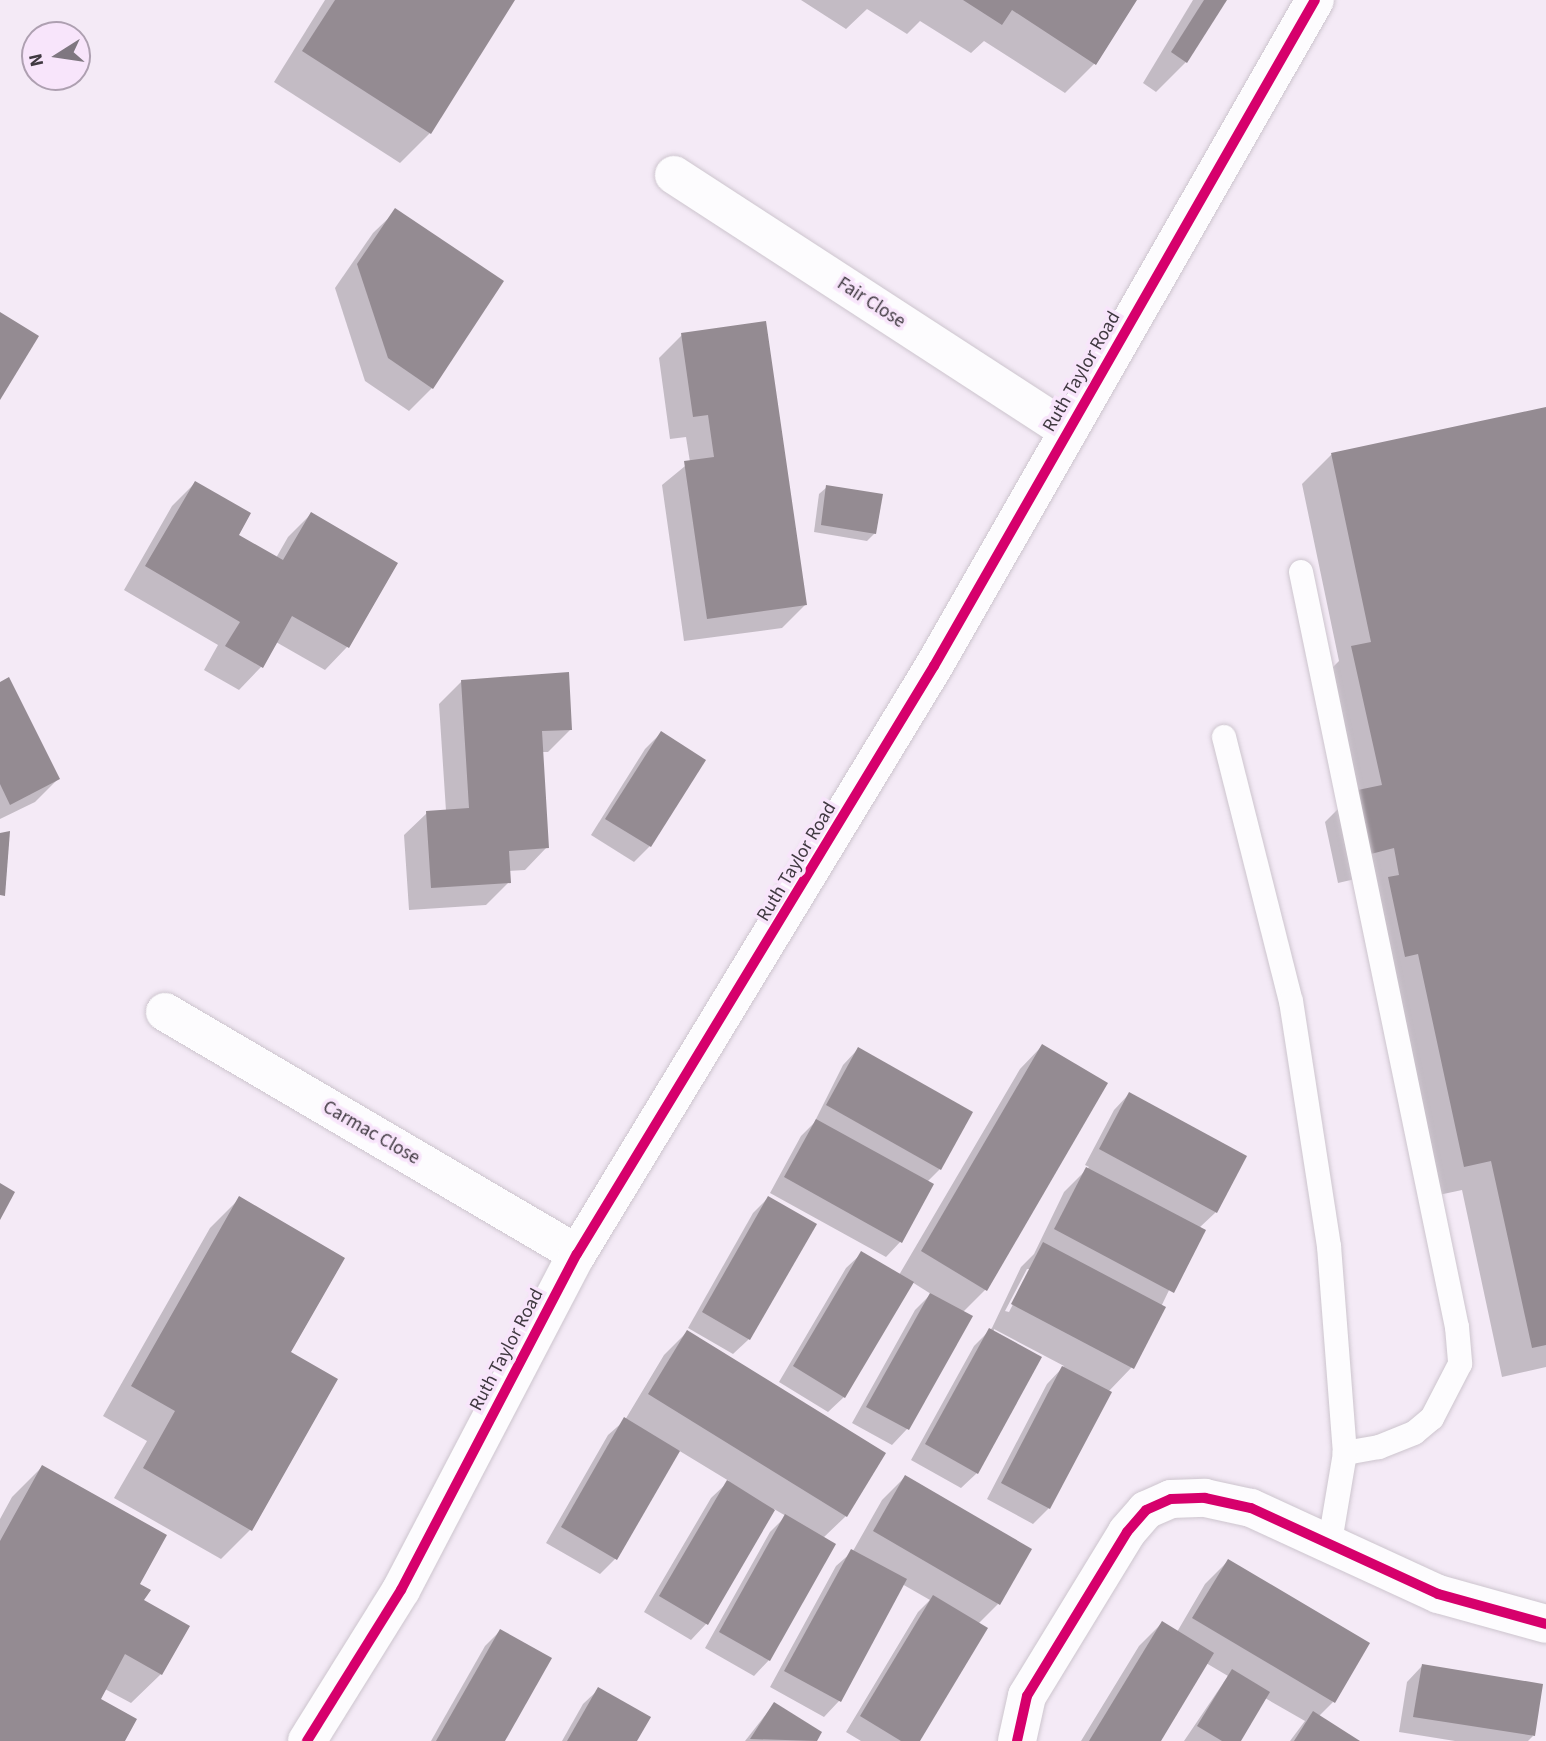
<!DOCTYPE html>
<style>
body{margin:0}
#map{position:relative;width:1546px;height:1741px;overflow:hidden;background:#f4eaf6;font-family:"Source Sans 3",sans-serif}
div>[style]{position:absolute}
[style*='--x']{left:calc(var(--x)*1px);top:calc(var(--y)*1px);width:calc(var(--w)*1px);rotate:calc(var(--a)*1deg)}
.shadow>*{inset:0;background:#0003}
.building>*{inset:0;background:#948b92}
.roads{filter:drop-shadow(0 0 2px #cdc5ce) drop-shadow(0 0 2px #cdc5ce)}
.service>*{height:24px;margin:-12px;padding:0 12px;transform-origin:12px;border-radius:12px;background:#fdfcfe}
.minor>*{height:38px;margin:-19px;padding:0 19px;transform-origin:19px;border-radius:19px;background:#fdfcfe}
.cycleway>*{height:10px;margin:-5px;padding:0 5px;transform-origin:5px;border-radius:5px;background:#d6006c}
span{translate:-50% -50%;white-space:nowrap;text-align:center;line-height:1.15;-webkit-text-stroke:7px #f8e5fb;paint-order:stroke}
.street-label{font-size:19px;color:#403941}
.north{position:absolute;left:21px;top:21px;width:70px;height:70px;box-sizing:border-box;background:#f8e5fb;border:2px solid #aea0b1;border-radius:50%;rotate:258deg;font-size:19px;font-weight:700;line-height:28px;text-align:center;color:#403941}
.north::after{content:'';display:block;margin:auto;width:24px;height:32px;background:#7f7780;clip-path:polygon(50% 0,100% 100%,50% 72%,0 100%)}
</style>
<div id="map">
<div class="shadow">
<i style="clip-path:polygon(325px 0,513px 0,430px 133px,400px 163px,274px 82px)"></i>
<i style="clip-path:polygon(801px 0,1135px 0,1095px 63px,1065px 93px,984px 41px,971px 53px,920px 21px,907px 34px,867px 9px,846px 29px)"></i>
<i style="clip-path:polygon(1193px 0,1225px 0,1186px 62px,1156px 92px,1143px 83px)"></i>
<i style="clip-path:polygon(396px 211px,432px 388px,409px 411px,365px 381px,335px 288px,373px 233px)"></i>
<i style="clip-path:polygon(682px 335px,805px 605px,782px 628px,684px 641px,662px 485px,690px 462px,686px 437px,670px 439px,659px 358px)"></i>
<i style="clip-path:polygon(1546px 408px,1546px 1367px,1502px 1377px,1462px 1190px,1434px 1196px,1364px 877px,1338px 883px,1325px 822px,1349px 798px,1323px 677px,1339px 661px,1302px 484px,1331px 455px)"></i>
<i style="clip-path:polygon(195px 483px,237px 535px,276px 558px,288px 537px,311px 514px,396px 563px,347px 647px,325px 670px,276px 642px,261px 667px,239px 690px,204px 670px,218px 645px,124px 590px,172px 506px)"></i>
<i style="clip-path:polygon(827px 487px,875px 533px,867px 541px,814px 532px,819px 494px)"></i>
<i style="clip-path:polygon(462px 681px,571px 729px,548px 752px,541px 752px,547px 847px,525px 870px,508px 871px,509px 882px,486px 905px,409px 910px,404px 835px,427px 813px,446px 811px,439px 704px)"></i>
<i style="clip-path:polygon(0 684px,58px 779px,35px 802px,0 819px)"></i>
<i style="clip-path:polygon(661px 733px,650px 846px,634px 862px,591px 835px,645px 749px)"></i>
<i style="clip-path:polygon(1042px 1046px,985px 1290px,962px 1313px,970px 1317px,907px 1429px,892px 1445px,852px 1423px,915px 1310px,931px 1294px,912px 1282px,844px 1397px,828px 1412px,779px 1382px,846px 1268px,862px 1253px,899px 1275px,1020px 1069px)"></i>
<i style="clip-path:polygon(858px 1049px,940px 1169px,927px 1182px,901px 1241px,886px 1257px,770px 1193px,801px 1136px,814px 1123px,843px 1065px)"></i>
<i style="clip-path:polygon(evenodd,1129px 1094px,1216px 1212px,1199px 1228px,1132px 1367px,1108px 1392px,1049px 1508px,1033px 1524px,987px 1499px,1047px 1384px,1064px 1366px,994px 1329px,977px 1473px,961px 1488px,911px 1460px,974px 1346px,992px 1328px,1021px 1267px,1034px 1254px,1064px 1192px,1089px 1167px,1085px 1165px,1114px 1110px,1129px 1094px,1027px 1269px,1031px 1269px,1009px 1312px,1005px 1311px,1027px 1269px)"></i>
<i style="clip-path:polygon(768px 1198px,749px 1339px,733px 1354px,688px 1328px,753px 1213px)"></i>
<i style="clip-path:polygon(239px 1199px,288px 1353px,250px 1530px,221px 1559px,114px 1498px,147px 1441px,103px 1416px,210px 1228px)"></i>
<i style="clip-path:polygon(687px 1332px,846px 1516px,823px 1538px,769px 1660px,754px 1676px,705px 1648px,770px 1532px,786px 1516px,774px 1509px,706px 1624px,691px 1640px,644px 1612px,711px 1498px,729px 1481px,678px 1450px,615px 1559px,600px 1574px,546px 1543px,608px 1435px,625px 1420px,664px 1355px)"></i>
<i style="clip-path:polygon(42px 1467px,138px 1585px,161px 1674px,131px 1703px,105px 1689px,98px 1700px,123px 1741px,0 1741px,0 1519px,12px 1497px)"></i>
<i style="clip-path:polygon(905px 1477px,998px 1604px,978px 1624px,918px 1741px,861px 1741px,846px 1732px,918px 1612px,930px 1600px,902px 1584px,839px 1701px,824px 1717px,770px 1687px,836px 1566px,853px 1551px,882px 1500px)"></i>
<i style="clip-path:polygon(1228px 1561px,1333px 1702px,1319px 1716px,1357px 1741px,1290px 1741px,1305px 1721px,1265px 1698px,1239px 1741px,1184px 1741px,1228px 1676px,1206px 1663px,1159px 1741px,1081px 1741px,1139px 1646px,1162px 1623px,1177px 1632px,1205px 1584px)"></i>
<i style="clip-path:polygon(500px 1631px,503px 1741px,431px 1741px,485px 1646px)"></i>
<i style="clip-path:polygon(1422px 1666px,1533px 1736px,1528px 1741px,1455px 1741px,1399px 1732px,1407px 1682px)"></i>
<i style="clip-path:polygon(599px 1689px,635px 1741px,562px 1741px,583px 1704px)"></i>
<i style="clip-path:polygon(774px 1704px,820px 1733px,815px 1741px,745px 1741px)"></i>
</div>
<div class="building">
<i style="clip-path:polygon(335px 0,515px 0,431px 134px,302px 51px)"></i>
<i style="clip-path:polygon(963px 0,1137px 0,1096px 65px,1012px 10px,1002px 25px)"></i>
<i style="clip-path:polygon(1204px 0,1227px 0,1187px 63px,1171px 52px)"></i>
<i style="clip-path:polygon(395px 208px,504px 281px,433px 389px,388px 358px,357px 264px)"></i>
<i style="clip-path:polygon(0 312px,39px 336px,0 400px)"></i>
<i style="clip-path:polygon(766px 321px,807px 605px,707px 619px,684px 461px,714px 457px,708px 415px,693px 417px,681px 333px)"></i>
<i style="clip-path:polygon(1546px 407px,1546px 1345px,1532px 1348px,1491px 1161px,1464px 1167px,1418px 954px,1405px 957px,1388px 877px,1399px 875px,1394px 848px,1367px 855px,1353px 791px,1382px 785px,1351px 646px,1371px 642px,1331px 453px)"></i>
<i style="clip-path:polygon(195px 481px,251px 513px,239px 535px,283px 560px,311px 512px,398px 563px,349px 648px,292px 616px,263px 668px,225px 646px,240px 622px,145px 566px)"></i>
<i style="clip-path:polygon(826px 485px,883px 494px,876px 534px,821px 525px)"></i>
<i style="clip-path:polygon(569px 672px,572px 730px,542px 731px,549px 848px,509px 851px,511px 883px,431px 888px,426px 811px,469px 808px,461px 680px)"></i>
<i style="clip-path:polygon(9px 677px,60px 779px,10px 805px,0 784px,0 682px)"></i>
<i style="clip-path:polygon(661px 731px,706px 760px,651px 847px,605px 819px)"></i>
<i style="clip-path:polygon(10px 831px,5px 896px,0 895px,0 833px)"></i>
<i style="clip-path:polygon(1042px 1044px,1108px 1083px,987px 1291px,921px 1251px)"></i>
<i style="clip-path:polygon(858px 1047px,973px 1112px,941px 1170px,826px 1105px)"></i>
<i style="clip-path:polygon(1129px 1092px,1247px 1156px,1217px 1213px,1099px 1149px)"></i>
<i style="clip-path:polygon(816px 1119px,934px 1184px,902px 1243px,784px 1177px)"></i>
<i style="clip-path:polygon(1086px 1167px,1206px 1230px,1174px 1293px,1054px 1229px)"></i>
<i style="clip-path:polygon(0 1183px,15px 1192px,0 1220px)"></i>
<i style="clip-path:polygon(239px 1196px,345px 1258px,291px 1352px,338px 1379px,252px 1531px,143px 1468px,175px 1411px,131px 1386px)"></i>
<i style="clip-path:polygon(768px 1196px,817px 1224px,750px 1340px,702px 1312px)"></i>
<i style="clip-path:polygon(1043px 1242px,1166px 1307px,1134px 1369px,1011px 1304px)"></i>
<i style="clip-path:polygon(861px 1251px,914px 1282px,845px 1398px,793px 1366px)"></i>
<i style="clip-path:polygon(930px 1293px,973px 1316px,909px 1430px,866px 1407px)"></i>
<i style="clip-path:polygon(989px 1328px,1042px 1357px,978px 1474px,925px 1444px)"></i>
<i style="clip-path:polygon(687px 1330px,886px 1453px,847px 1517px,648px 1394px)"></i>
<i style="clip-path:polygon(1062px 1366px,1112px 1392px,1050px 1509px,1001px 1483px)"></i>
<i style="clip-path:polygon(624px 1417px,680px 1451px,617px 1560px,561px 1527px)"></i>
<i style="clip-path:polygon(42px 1465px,167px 1535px,140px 1584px,151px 1590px,144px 1600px,190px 1626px,162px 1675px,125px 1654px,101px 1699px,137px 1719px,125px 1741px,0 1741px,0 1541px)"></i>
<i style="clip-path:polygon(905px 1475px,1032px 1549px,1000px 1605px,873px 1531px)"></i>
<i style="clip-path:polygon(727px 1480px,775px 1510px,708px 1625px,659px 1596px)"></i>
<i style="clip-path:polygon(785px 1514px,836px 1544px,770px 1661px,719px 1632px)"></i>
<i style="clip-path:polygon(851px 1549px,907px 1579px,841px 1702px,784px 1671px)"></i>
<i style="clip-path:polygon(1228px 1559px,1370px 1643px,1335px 1703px,1192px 1618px)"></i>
<i style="clip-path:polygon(933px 1595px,988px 1628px,920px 1741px,901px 1741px,860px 1716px)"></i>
<i style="clip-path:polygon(1162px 1621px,1214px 1653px,1161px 1741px,1089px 1741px)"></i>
<i style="clip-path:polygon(500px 1629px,552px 1658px,505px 1741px,436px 1741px)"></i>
<i style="clip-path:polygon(1422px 1664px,1543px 1684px,1535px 1736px,1413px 1717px)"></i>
<i style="clip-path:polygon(1232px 1669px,1270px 1692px,1241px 1741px,1222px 1741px,1197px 1726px)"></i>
<i style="clip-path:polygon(598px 1687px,651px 1717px,637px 1741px,567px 1741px)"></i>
<i style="clip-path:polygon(774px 1702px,822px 1732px,817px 1741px,750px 1739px)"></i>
<i style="clip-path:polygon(1313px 1711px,1360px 1741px,1294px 1741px)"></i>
</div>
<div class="roads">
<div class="service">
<i style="--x:1301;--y:572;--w:771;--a:78.33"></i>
<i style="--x:1457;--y:1327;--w:37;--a:85"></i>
<i style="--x:1460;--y:1364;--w:61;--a:117.4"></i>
<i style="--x:1432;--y:1418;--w:23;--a:140"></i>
<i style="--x:1414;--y:1433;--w:38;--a:158"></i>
<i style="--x:1379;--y:1447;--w:35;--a:170"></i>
<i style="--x:1224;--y:737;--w:272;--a:75.8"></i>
<i style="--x:1291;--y:1001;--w:248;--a:81.2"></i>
<i style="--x:1329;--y:1246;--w:208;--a:85.6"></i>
<i style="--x:1345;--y:1453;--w:90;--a:99.6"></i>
</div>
<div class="minor">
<i style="--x:674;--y:175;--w:470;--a:33"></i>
<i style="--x:165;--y:1012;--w:478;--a:30.4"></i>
<i style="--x:307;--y:1741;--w:178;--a:-58.1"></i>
<i style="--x:401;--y:1590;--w:379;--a:-62.4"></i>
<i style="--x:577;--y:1254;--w:688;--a:-58.74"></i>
<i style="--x:934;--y:666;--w:767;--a:-60.23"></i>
<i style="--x:1017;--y:1741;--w:46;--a:-77.5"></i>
<i style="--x:1027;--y:1696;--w:192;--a:-58.6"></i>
<i style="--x:1127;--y:1532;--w:29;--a:-49"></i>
<i style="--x:1146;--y:1510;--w:27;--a:-24"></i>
<i style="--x:1171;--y:1499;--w:34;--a:-2"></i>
<i style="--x:1205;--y:1498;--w:47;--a:12.3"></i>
<i style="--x:1251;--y:1508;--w:206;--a:24.7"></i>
<i style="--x:1438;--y:1594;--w:112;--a:15.5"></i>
</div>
</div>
<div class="cycleway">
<i style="--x:307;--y:1741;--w:178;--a:-58.1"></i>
<i style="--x:401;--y:1590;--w:379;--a:-62.4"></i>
<i style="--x:577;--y:1254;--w:688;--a:-58.74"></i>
<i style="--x:934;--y:666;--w:767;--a:-60.23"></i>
<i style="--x:1017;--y:1741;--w:46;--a:-77.5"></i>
<i style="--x:1027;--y:1696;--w:192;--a:-58.6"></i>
<i style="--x:1127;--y:1532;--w:29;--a:-49"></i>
<i style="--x:1146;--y:1510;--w:27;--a:-24"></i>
<i style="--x:1171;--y:1499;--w:34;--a:-2"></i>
<i style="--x:1205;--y:1498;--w:47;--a:12.3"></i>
<i style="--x:1251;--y:1508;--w:206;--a:24.7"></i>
<i style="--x:1438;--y:1594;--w:112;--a:15.5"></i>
</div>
<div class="street-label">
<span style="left:871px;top:303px;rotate:33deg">Fair Close</span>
<span style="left:1082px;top:372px;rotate:-60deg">Ruth Taylor Road</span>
<span style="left:797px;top:862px;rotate:-59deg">Ruth Taylor Road</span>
<span style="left:371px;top:1133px;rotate:30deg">Carmac Close</span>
<span style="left:507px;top:1350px;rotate:-62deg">Ruth Taylor Road</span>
</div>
<div class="north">N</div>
</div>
